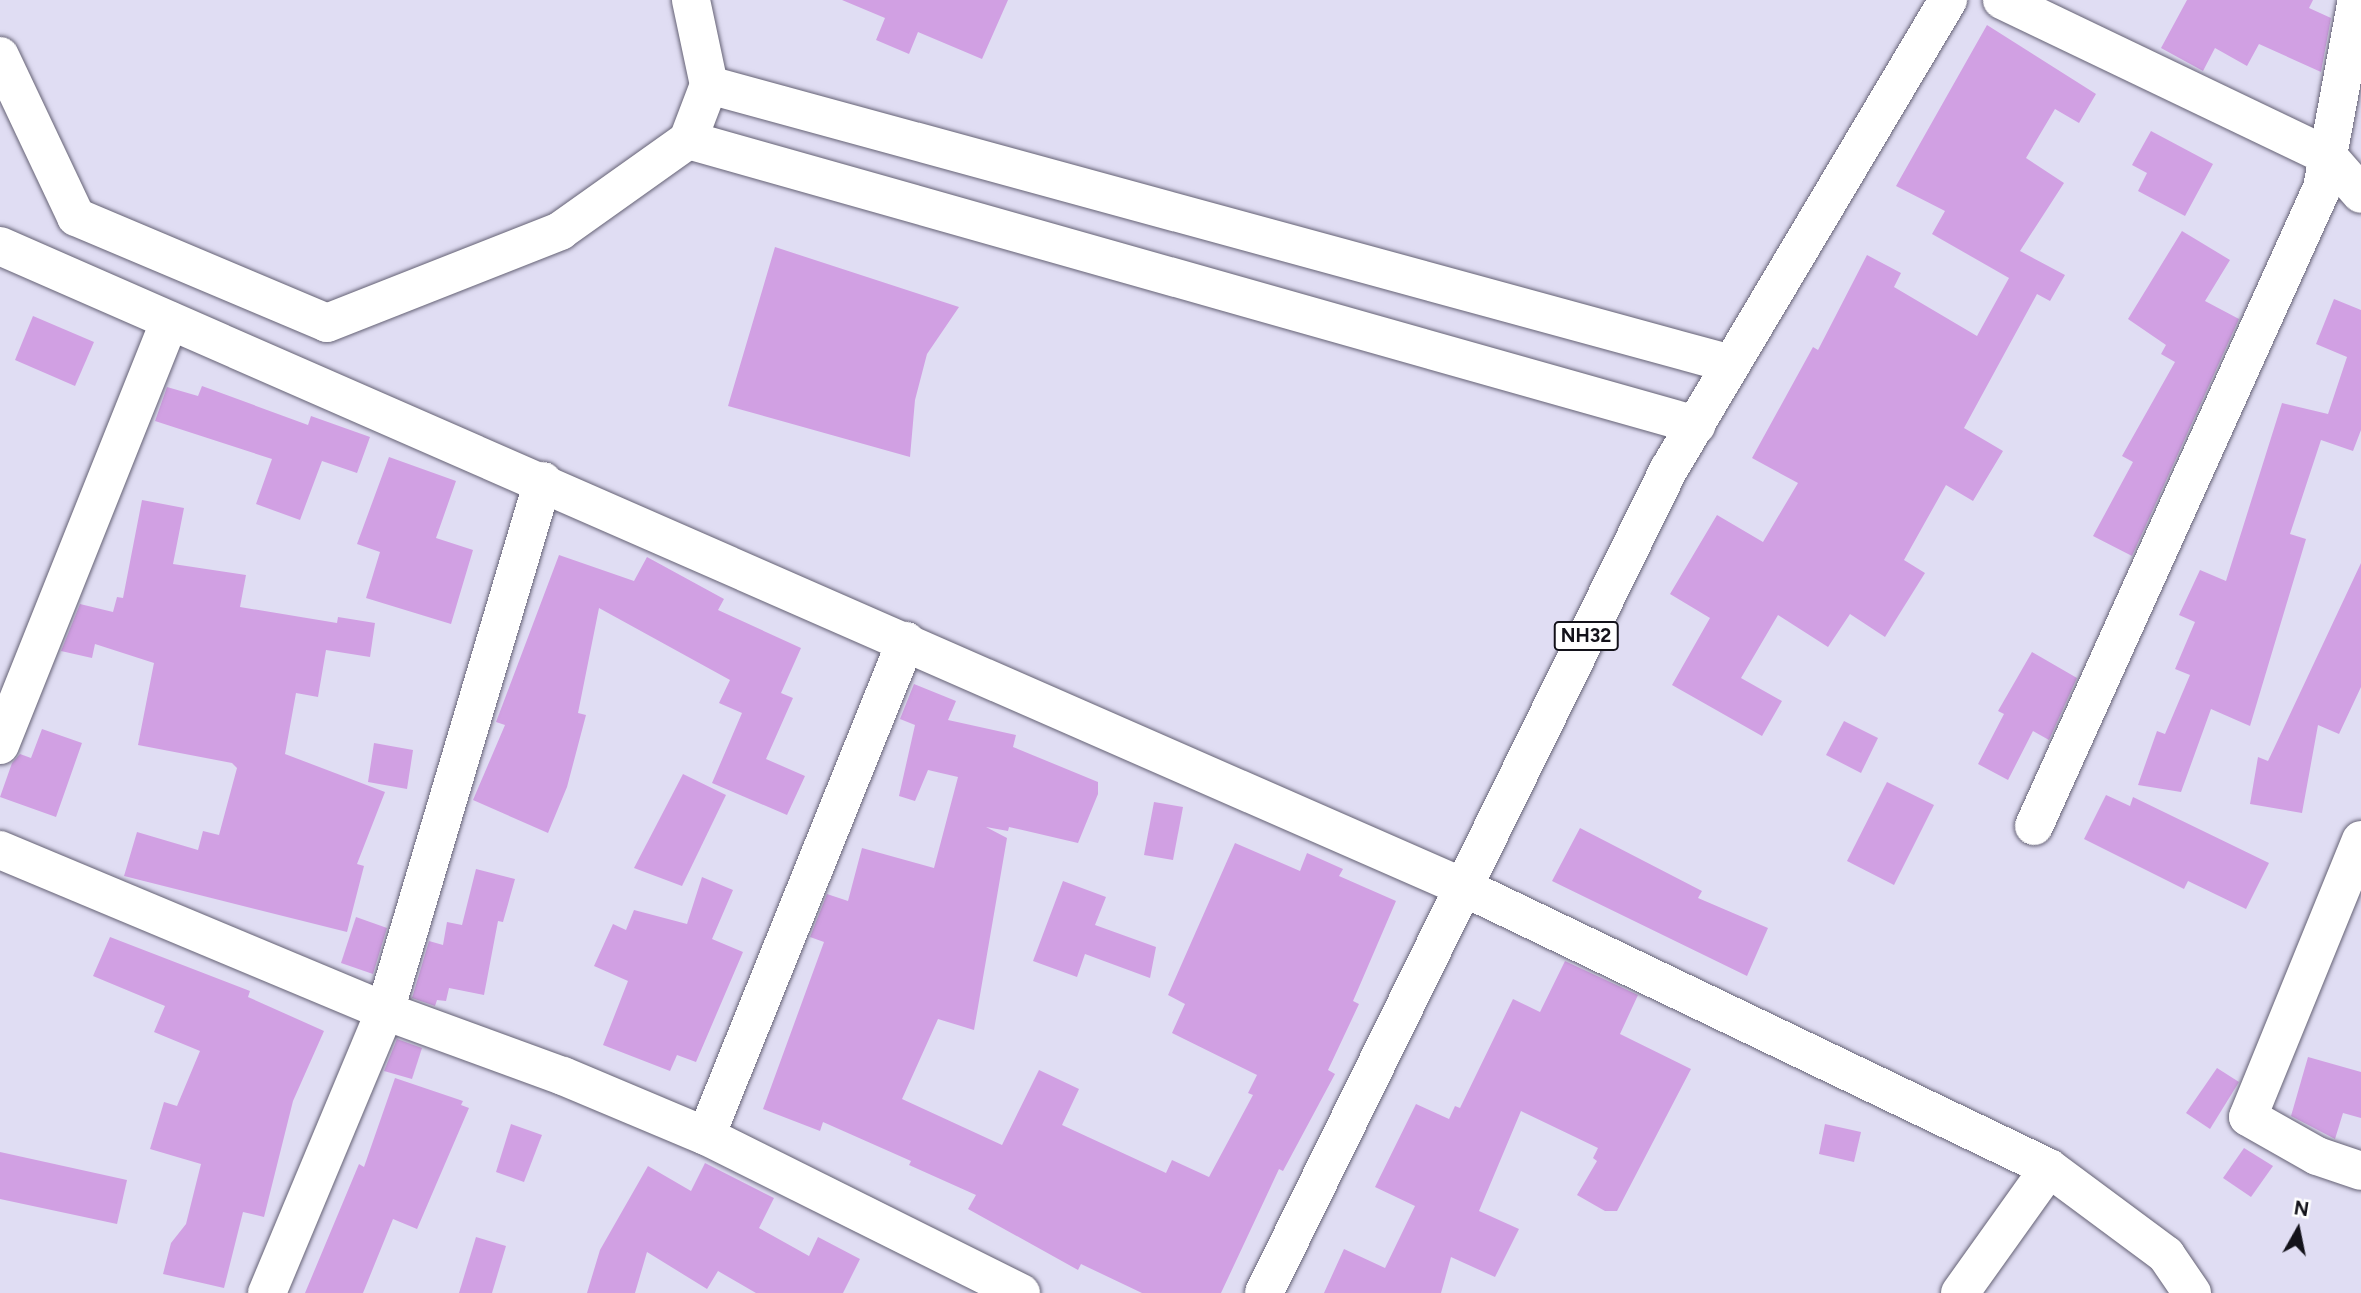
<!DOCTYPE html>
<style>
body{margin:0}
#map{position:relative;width:2361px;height:1293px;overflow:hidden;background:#e0ddf3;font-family:Figtree,sans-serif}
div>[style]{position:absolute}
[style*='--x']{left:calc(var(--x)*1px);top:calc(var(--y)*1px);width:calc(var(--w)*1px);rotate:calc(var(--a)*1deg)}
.building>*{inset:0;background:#d1a0e3}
.roads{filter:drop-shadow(0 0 2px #656275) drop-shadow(0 0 2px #656275)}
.minor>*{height:38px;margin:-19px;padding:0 19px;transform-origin:19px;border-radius:19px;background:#fff}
.trunk>*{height:38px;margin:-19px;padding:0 19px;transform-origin:19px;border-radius:19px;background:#fff}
span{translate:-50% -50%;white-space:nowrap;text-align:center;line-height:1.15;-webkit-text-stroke:6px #fff;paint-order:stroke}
.shield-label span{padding:2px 5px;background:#fff;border:2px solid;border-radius:5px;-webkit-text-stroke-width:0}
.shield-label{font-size:19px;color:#13121a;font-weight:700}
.north{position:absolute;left:2263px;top:1195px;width:70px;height:70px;-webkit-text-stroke:5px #fff;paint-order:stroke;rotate:9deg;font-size:19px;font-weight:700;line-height:28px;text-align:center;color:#13121a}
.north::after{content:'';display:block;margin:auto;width:24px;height:32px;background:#13121a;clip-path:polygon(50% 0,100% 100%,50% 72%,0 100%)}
</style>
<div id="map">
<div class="building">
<i style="clip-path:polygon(842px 0,1008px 0,982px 59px,918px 32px,909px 54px,876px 40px,885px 18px)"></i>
<i style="clip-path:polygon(2187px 0,2313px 0,2309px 8px,2331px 18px,2321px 72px,2259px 44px,2247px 66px,2215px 48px,2203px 71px,2161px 48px)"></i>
<i style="clip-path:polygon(1987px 25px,2096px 94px,2079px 123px,2055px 109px,2026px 158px,2064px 183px,2020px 251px,2065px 275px,2050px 301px,2037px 294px,1964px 428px,2003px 451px,1973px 501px,1946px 485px,1904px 560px,1925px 573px,1885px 637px,1850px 614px,1828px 647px,1778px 615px,1741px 678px,1782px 701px,1762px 736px,1672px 685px,1710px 618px,1670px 594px,1717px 515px,1763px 542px,1798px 483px,1752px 458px,1813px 347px,1818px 350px,1867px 255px,1901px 273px,1894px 287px,1977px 336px,2009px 278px,1932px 234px,1945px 211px,1896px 186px)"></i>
<i style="clip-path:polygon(2151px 131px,2213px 164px,2185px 216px,2138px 191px,2147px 173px,2132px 165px)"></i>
<i style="clip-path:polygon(2182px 231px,2230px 260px,2205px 301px,2239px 319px,2132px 556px,2093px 536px,2133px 462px,2122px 456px,2175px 362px,2161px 354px,2166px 345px,2128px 319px)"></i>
<i style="clip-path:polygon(775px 247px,959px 307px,927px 354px,915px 400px,910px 457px,728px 406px)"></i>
<i style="clip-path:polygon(2334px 299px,2361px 310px,2361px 430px,2353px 451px,2321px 440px,2290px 534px,2306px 539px,2250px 726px,2211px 709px,2181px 792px,2138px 785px,2157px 731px,2165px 734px,2190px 675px,2175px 669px,2195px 622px,2179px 615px,2200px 570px,2226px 581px,2282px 403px,2328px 414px,2347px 357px,2316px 344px)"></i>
<i style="clip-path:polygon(33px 316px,94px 342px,75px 386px,15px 360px)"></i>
<i style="clip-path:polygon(202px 386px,308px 425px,311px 416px,370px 437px,357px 473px,322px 461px,300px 520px,256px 504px,272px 459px,155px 421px,167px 387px,198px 396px)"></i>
<i style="clip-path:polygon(389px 457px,456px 481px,436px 538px,473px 550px,451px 624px,366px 598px,380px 552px,357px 544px)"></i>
<i style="clip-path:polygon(142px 500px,184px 508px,173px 564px,246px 575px,240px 607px,337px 623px,338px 617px,375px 623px,370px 657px,326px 650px,318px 697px,296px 693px,285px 754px,385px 792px,357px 864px,364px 866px,347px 932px,124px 876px,137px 832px,198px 850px,203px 831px,219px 835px,237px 768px,232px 763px,138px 745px,154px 663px,95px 644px,92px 658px,61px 651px,80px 604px,113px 612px,117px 597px,123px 598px)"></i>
<i style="clip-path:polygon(559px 555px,634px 581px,647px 557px,724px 599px,718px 610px,801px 648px,781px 693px,793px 698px,766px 759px,805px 776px,787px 815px,712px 783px,742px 713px,719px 703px,730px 680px,599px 608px,578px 713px,586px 715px,567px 787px,548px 833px,473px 800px,505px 725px,496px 722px)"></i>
<i style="clip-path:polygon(2361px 563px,2361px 687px,2339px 734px,2318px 725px,2302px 813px,2250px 804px,2258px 757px,2268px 761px)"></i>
<i style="clip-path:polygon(2032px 652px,2077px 678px,2049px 740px,2033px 731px,2008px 780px,1978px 764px,2004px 714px,1998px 711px)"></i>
<i style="clip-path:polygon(914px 684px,956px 701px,948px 720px,1016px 735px,1013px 747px,1098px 782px,1098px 794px,1078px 843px,1009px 827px,1008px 831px,986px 827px,1007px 838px,974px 1030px,938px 1019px,902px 1099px,1002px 1145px,1039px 1070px,1079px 1089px,1062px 1125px,1166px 1173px,1172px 1160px,1209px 1177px,1253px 1095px,1248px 1093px,1257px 1075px,1172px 1033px,1185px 1004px,1168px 995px,1235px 843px,1300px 871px,1307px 853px,1343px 869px,1339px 876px,1396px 901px,1353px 1001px,1359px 1004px,1328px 1070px,1335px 1074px,1283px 1171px,1279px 1169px,1221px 1293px,1142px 1293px,1081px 1264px,1078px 1270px,968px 1209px,976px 1195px,909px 1165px,911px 1161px,823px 1122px,820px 1131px,763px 1109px,824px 942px,810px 937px,827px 894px,848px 901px,862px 848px,934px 868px,958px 777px,928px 770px,915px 801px,899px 796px,915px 725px,900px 719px)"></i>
<i style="clip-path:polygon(1844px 721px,1878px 738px,1861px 773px,1826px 755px)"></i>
<i style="clip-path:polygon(42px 729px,82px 743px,56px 817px,0 797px,12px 763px,20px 754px,31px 758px)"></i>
<i style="clip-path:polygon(374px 743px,413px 750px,407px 789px,368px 782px)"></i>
<i style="clip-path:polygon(683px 774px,726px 795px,682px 886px,634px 868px)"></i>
<i style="clip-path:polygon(1887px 782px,1934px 805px,1894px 885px,1847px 861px)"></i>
<i style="clip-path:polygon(2106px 795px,2130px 806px,2133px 797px,2269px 863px,2246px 909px,2188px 881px,2184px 889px,2084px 839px)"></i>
<i style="clip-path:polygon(1154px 802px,1183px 807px,1173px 860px,1144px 855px)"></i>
<i style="clip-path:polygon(1580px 828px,1702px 891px,1698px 898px,1768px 928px,1747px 976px,1552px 881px)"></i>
<i style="clip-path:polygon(476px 869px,515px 879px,503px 922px,498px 921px,484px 995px,449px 988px,446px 1001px,437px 1000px,435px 1006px,412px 998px,429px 941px,443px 945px,447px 922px,462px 925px)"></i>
<i style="clip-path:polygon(702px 877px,733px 890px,712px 939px,743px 952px,696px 1062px,677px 1055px,670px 1071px,603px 1045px,628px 981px,594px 966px,613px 924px,626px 930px,634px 910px,687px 924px)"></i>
<i style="clip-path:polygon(1063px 881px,1106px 897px,1095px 925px,1156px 947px,1150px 978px,1085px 954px,1077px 977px,1033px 961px)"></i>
<i style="clip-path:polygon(356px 917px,387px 928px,373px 974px,341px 963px)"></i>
<i style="clip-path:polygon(110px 937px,250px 991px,248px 997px,324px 1031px,293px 1101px,264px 1217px,243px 1212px,224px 1288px,163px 1274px,171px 1243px,186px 1224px,201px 1164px,150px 1149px,164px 1102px,177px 1106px,200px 1051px,154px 1032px,165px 1006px,93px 976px)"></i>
<i style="clip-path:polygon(1565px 961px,1638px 995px,1620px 1034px,1691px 1069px,1617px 1211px,1605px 1211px,1577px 1195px,1597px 1161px,1593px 1158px,1598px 1148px,1521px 1111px,1479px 1211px,1519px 1229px,1495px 1277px,1451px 1257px,1441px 1293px,1324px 1293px,1344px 1249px,1385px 1268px,1415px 1206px,1375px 1187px,1416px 1104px,1449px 1119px,1455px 1106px,1460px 1108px,1513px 999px,1540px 1012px)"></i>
<i style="clip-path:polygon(397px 1039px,422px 1048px,412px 1079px,384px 1071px)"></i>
<i style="clip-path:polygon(2308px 1057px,2361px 1072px,2361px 1118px,2343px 1113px,2335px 1139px,2291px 1116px)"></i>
<i style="clip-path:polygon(2217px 1068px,2239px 1082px,2210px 1129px,2186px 1113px)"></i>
<i style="clip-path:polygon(395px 1078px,463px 1101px,461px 1105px,469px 1108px,417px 1229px,393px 1219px,363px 1293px,305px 1293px,359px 1164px,364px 1167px)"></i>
<i style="clip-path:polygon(511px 1124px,542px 1135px,524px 1182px,496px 1172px)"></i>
<i style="clip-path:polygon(1825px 1124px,1861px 1132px,1854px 1162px,1819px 1154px)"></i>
<i style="clip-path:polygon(2244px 1148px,2273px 1166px,2251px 1197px,2223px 1178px)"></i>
<i style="clip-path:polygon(0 1152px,127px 1180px,117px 1224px,0 1199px)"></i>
<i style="clip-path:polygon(705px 1163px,774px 1198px,759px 1228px,809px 1256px,818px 1237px,860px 1259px,843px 1293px,756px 1293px,718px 1271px,707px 1289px,647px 1252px,635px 1293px,587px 1293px,600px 1250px,648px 1166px,691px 1191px)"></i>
<i style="clip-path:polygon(476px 1237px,506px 1246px,492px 1293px,459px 1293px)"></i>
</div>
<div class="roads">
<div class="minor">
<i style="--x:2002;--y:0;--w:361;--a:25.6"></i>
<i style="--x:2328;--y:156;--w:50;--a:49"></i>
<i style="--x:0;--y:56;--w:178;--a:64.7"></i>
<i style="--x:76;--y:217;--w:272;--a:22.9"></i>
<i style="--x:327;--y:323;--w:251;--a:-21.5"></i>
<i style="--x:560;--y:231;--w:157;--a:-35.4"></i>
<i style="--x:688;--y:140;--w:59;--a:-69.1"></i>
<i style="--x:709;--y:85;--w:87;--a:-102"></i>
<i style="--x:709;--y:85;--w:1059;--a:15.27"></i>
<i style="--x:688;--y:140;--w:1048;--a:15.79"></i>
<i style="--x:0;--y:246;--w:1595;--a:23.66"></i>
<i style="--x:1461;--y:886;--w:652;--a:25.62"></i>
<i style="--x:2049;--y:1168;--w:146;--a:36.6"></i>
<i style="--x:2166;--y:1255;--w:46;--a:55.6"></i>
<i style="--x:0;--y:745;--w:457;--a:-68.2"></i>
<i style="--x:2034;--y:826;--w:700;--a:-65.71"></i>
<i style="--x:2322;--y:188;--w:191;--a:-79.5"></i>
<i style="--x:2361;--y:840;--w:299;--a:112.2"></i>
<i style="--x:2248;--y:1117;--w:79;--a:29.5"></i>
<i style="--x:2317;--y:1156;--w:46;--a:18.8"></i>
<i style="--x:0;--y:850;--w:417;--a:22.7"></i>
<i style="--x:385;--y:1011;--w:189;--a:20.1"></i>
<i style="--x:563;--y:1076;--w:155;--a:22.8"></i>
<i style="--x:706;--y:1136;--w:352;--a:26.5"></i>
<i style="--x:706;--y:1136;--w:534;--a:-68"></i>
<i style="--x:267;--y:1293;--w:306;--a:-67.3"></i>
<i style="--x:385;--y:1011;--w:553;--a:-73.4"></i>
<i style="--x:1960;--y:1293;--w:153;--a:-54.5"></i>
</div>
<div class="trunk">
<i style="--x:1264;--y:1293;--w:918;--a:-63.83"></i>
<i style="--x:1669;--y:469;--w:546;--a:-59.25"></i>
</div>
</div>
<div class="shield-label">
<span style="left:1586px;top:636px">NH32</span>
</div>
<div class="north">N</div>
</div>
